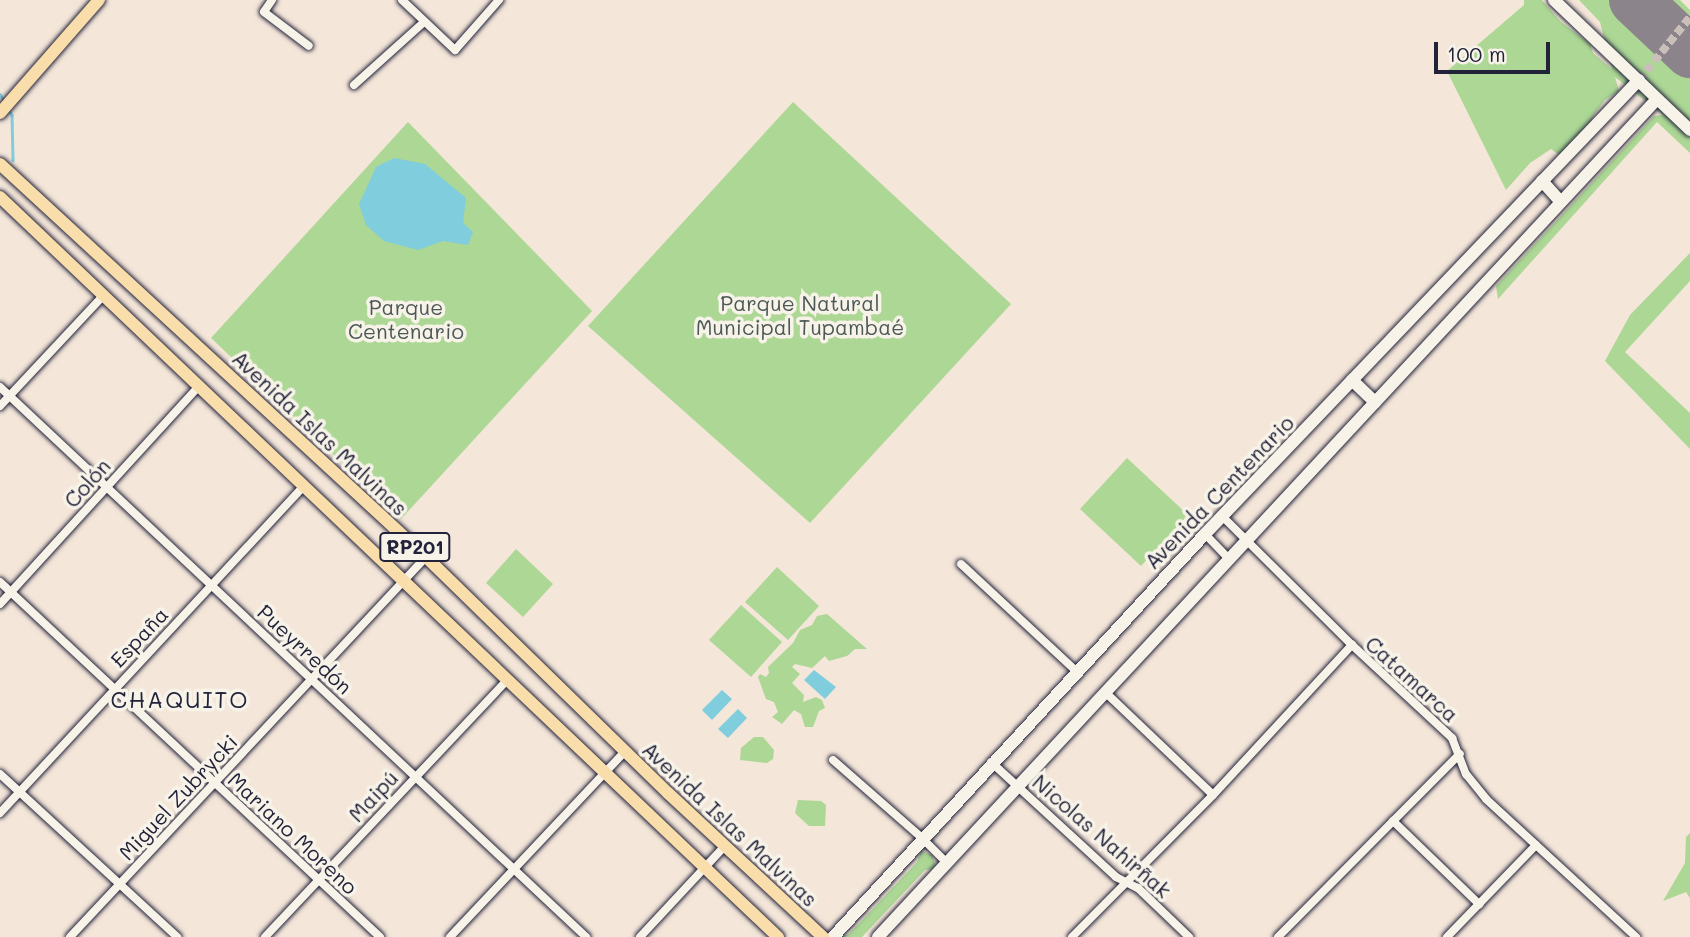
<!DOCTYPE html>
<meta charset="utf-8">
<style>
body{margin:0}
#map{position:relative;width:1690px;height:937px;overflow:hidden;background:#f4e6d9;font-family:Mali,sans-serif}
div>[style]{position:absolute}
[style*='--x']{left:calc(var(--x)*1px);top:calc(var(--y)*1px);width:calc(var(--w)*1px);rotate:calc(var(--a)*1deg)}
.green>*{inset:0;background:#acd795}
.water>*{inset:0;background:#7fcddd}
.stream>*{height:2.5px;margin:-1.25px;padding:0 1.25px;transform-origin:1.25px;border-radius:1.25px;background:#7fcddd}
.runway>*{height:52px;margin:-26px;padding:0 26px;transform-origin:26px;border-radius:26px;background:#8b848a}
.street-tunnel>*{height:8px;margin-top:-4px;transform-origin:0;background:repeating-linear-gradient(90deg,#cabfb9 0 8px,transparent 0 12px)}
.roads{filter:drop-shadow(0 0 2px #22223b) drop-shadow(0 0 2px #22223b)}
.street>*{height:8px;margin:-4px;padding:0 4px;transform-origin:4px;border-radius:4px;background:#f7f3e8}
.secondary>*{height:12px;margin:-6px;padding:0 6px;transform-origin:6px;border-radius:6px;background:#f7f3e8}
.primary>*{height:12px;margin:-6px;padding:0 6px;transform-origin:6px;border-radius:6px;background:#f9deab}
span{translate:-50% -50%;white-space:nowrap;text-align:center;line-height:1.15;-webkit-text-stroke:7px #f7f3e8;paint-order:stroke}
.shield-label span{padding:2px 5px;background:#f7f3e8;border:2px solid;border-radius:5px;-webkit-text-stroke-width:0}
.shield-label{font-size:19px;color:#22223b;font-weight:700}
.park-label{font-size:21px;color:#4b5856}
.street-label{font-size:21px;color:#22223b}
.neighbourhood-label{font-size:23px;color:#22223b;letter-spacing:2px}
.scale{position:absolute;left:1434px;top:42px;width:116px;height:32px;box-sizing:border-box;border:4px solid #22223b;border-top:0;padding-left:9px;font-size:21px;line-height:24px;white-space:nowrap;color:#22223b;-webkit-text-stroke:5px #f7f3e8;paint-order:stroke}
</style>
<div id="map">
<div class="green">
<i style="clip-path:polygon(1524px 0,1542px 0,1560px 21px,1590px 44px,1593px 53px,1612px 69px,1600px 22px,1579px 0,1680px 0,1690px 10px,1690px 153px,1657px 122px,1498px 299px,1496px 286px,1654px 116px,1663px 115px,1615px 77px,1619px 91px,1605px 100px,1593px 116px,1586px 136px,1562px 157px,1551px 149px,1530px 163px,1506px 190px,1447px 71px,1524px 5px)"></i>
<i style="clip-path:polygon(793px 102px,1011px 304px,810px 523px,588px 326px)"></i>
<i style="clip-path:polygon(408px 122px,592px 311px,401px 519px,211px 338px)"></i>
<i style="clip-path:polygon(1690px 253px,1690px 281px,1625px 352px,1690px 413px,1690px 449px,1605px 361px,1630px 315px)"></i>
<i style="clip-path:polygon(1127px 458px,1188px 515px,1141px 566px,1080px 509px)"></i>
<i style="clip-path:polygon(516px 549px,553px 584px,523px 617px,486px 583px)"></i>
<i style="clip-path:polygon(777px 567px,819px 606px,788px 640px,745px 602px)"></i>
<i style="clip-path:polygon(741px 605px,782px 642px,751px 677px,709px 640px)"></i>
<i style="clip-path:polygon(827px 614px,867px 649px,855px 649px,847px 656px,829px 661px,825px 656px,812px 668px,795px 664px,792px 667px,800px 674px,792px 683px,804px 695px,803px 702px,816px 697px,822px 700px,825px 708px,819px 711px,813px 727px,805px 727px,801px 714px,794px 710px,782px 724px,772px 717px,778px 712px,774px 702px,766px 699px,758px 677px,760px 674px,766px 677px,769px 673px,768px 667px,793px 643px,800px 630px,812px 625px,817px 616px)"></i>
<i style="clip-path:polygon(754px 737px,763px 737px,774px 750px,773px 759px,767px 763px,740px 760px,741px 748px)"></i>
<i style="clip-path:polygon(798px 800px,821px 801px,826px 805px,825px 826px,809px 826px,798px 816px,795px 813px)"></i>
<i style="clip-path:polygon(1690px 833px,1690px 898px,1686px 892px,1663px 901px,1685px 863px,1686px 837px)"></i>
<i style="clip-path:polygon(921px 851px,932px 855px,936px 866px,934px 869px,925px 870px,862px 937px,839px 937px,849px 934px,917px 862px)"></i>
</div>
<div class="water">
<i style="clip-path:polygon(394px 158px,425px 164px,466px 198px,463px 223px,473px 232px,468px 245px,443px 241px,418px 250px,384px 241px,366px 225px,359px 204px,376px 167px)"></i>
<i style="clip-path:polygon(814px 670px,836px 687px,825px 699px,804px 680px)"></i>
<i style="clip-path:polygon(722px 690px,732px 699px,712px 720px,702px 710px)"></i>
<i style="clip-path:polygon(738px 709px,747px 718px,728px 738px,718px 729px)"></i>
</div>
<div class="stream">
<i style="--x:0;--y:94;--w:9;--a:58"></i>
<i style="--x:8;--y:108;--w:8;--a:60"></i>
<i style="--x:12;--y:115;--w:45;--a:88.7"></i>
</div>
<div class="runway">
<i style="--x:1635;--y:0;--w:76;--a:43.4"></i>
</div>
<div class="street-tunnel">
<i style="--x:1639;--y:80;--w:81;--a:-51"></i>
</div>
<div class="roads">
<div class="street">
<i style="--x:272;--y:0;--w:14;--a:124"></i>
<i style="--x:264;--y:12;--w:56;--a:37.1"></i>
<i style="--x:402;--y:0;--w:73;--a:43.3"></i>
<i style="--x:455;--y:50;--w:67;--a:-48.7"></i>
<i style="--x:354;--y:85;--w:94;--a:-42"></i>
<i style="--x:0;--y:387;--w:804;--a:43.18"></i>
<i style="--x:0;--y:406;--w:152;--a:-46.9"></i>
<i style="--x:1222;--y:516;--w:183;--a:44.8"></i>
<i style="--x:1205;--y:534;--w:35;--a:46"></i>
<i style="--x:961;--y:564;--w:157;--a:42.9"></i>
<i style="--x:0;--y:582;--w:520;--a:43.05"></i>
<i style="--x:0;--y:604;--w:295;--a:-47.6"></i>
<i style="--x:1105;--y:692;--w:149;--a:43.6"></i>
<i style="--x:833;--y:760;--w:118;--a:41.2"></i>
<i style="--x:922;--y:838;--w:35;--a:45"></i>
<i style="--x:991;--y:762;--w:170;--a:42.6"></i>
<i style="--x:1116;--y:877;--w:25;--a:27"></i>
<i style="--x:1138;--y:888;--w:71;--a:43.9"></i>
<i style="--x:0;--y:774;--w:241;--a:42.6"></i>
<i style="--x:0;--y:813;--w:446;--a:-47.1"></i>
<i style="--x:1393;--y:821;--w:120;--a:44"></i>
<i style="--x:70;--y:937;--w:521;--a:-46.87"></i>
<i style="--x:265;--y:937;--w:354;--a:-46.7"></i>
<i style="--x:450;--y:937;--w:255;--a:-46.7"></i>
<i style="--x:640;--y:937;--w:125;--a:-47"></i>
<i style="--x:1072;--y:937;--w:200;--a:-45.2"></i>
<i style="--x:1213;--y:795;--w:205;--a:-47.2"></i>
<i style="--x:1352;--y:645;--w:137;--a:42.9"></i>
<i style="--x:1452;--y:738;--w:39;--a:69"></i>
<i style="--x:1466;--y:774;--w:32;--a:51"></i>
<i style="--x:1486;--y:799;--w:204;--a:42.6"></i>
<i style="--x:1278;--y:937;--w:258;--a:-45.2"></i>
<i style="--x:1447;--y:937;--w:128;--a:-45.9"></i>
</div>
<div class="secondary">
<i style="--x:1554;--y:0;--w:188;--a:43.7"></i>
<i style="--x:1542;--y:181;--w:28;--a:48"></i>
<i style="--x:1352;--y:380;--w:32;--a:44"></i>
<i style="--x:833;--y:937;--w:548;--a:-47.29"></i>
<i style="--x:1205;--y:534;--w:628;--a:-46.29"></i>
<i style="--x:878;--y:937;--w:1144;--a:-47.09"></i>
</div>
<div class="primary">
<i style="--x:0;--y:113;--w:150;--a:-48.8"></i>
<i style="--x:0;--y:164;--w:580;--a:42.69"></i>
<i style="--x:426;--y:557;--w:338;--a:44.3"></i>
<i style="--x:668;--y:793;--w:212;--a:42.9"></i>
<i style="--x:0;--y:197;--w:1074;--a:43.57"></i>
</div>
</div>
<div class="shield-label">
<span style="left:415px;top:547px">RP201</span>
</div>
<div class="park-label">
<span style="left:800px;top:315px">Parque Natural<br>Municipal Tupambaé</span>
<span style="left:406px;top:319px">Parque<br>Centenario</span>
</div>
<div class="street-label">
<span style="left:320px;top:433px;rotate:43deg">Avenida Islas Malvinas</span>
<span style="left:87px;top:483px;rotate:-48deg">Colón</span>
<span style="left:1219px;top:492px;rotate:-46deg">Avenida Centenario</span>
<span style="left:139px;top:637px;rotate:-47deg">España</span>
<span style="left:305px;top:649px;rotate:43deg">Pueyrredón</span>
<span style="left:1412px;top:679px;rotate:42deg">Catamarca</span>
<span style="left:373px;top:796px;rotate:-47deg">Maipú</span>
<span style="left:178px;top:797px;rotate:-47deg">Miguel Zubrycki</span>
<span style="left:730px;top:824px;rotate:43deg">Avenida Islas Malvinas</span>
<span style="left:293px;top:833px;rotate:43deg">Mariano Moreno</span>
<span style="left:1102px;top:836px;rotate:41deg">Nicolas Nahirñak</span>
</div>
<div class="neighbourhood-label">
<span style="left:180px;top:699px">CHAQUITO</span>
</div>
<div class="scale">100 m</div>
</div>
